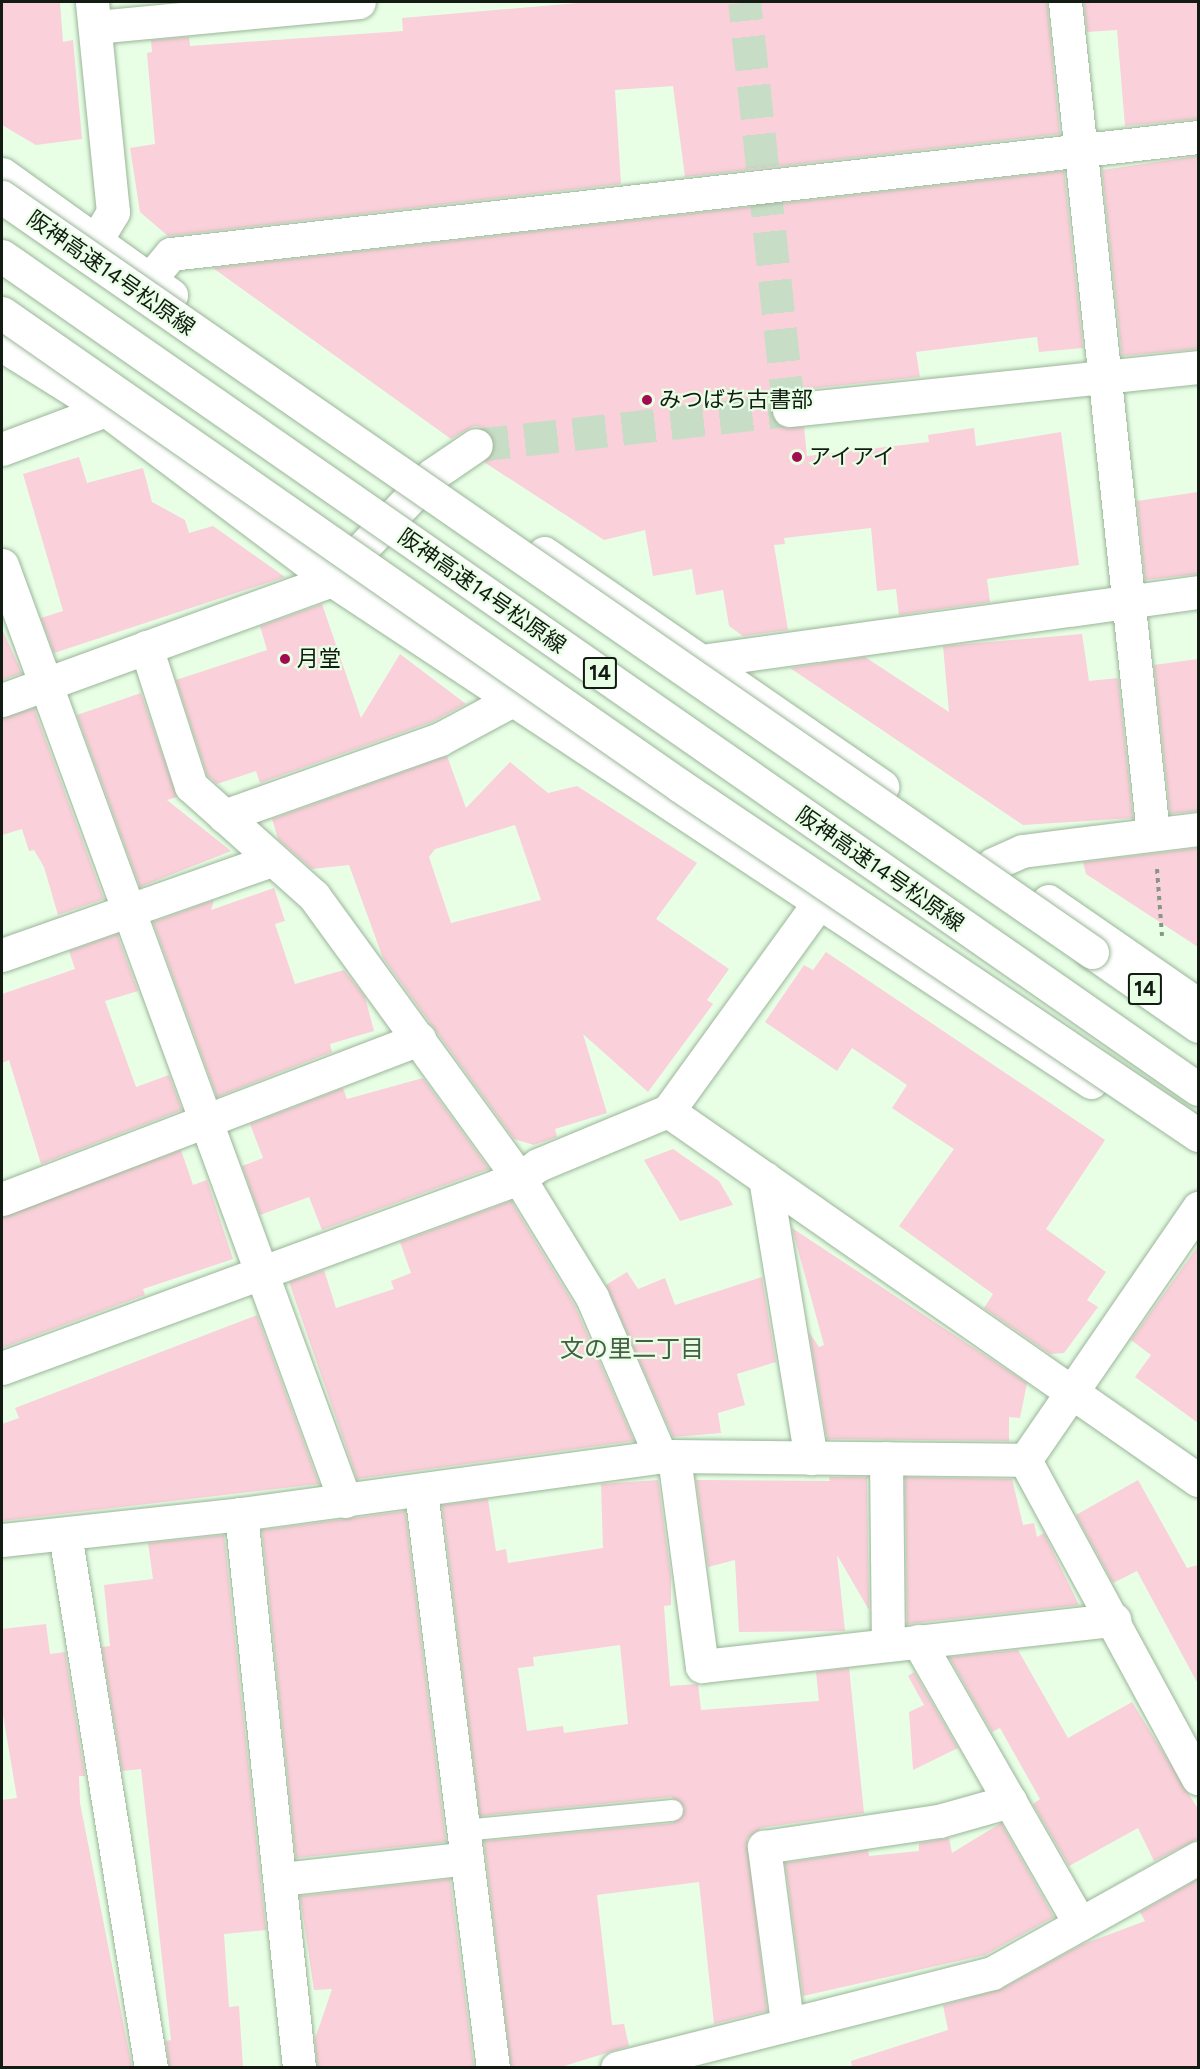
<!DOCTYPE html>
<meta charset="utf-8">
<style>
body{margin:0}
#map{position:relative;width:1200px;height:2069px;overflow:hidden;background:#e8ffe6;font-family:Figtree,"Noto Sans JP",sans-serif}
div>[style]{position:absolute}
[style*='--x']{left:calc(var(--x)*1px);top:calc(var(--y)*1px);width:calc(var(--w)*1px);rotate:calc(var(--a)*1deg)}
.building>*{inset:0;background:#fad0da}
.street-tunnel>*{height:33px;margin-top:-16.5px;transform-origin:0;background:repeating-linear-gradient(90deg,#c8ddc6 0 33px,transparent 0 49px)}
.path>*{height:4px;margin-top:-2px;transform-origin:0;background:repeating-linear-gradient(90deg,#869785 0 4.5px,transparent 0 9px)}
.roads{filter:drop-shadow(0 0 2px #9bb699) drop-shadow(0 0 2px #9bb699)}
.lane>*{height:21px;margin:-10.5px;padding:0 10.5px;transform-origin:10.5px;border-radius:10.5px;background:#fff}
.street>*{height:33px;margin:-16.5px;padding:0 16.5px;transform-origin:16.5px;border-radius:16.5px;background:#fff}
.highway>*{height:33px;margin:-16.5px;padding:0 16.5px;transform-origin:16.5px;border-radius:16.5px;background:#fff}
.bridges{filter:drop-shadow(0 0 2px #9bb699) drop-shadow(0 0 2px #9bb699)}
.highway-bridge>*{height:33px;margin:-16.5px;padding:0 16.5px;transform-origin:16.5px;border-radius:16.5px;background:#fff}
.dots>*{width:16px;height:16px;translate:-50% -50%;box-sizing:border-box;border:3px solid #e8ffe6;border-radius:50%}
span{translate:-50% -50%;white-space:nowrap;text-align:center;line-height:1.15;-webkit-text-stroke:4.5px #e8ffe6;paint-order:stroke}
.shield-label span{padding:2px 4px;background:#e8ffe6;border:2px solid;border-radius:4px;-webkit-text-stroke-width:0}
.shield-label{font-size:21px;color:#131c12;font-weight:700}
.street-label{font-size:22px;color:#131c12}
.poi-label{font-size:22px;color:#131c12}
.left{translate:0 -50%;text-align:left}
.neighbourhood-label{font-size:24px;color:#465e45}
.frame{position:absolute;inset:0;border:3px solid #131c12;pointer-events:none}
</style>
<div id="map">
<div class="building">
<i style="clip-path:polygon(2px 2px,60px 2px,63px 42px,73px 40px,82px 139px,36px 145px,2px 125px)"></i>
<i style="clip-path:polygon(590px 2px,1047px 2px,1060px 134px,685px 177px,673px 86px,615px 90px,621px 184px,168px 236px,140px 212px,130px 148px,155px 144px,147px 53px,152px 52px,151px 40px,189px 37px,190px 46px,403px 31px,402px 18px)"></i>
<i style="clip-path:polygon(1084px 2px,1198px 2px,1198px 119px,1125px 126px,1117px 30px,1087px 32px)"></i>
<i style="clip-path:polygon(1198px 156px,1198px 349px,1122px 356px,1102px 170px)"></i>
<i style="clip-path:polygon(1064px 171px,1083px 348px,1039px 352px,1037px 337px,916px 352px,920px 377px,787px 391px,778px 395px,770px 411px,781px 427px,804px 427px,807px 456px,929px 442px,928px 435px,974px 428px,976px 446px,1061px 432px,1079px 565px,987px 579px,990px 602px,899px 615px,896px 589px,877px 591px,871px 528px,784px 538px,785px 544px,774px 545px,788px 630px,743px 636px,729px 626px,723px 590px,696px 595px,692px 569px,653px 576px,645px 530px,604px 540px,484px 462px,495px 444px,485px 428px,474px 426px,451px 439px,213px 268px)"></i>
<i style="clip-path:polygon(79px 457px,87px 483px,143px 468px,152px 502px,185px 520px,189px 533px,213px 526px,285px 577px,54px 653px,41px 618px,63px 611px,23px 474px)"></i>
<i style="clip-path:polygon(1198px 492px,1198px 574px,1145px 580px,1137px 501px)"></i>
<i style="clip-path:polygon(322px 604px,361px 718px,400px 654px,466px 704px,432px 722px,260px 783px,256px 771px,217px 784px,207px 775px,176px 680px,267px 650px,260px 626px)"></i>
<i style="clip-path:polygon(2px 629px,22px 673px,2px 680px)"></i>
<i style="clip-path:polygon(1082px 634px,1089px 681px,1118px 678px,1133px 818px,1023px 825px,790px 668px,865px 657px,949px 712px,943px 646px)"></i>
<i style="clip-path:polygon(1198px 659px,1198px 811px,1170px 814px,1154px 665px)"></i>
<i style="clip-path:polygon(141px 693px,177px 797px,167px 800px,231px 851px,140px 887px,77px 715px)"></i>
<i style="clip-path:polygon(34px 708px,104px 899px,58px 915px,44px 867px,34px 850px,29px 851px,22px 829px,2px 835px,2px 718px)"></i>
<i style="clip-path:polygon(evenodd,447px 756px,466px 808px,510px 762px,548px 793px,577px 786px,697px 863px,656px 919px,729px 969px,707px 1000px,713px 1004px,648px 1092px,583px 1034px,607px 1113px,555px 1129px,557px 1137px,534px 1145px,514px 1139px,383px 958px,349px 865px,312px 869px,278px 839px,272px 819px,447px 756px,515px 825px,541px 900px,451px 923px,429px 857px,435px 849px,515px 825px)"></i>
<i style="clip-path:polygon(1198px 848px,1198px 947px,1086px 874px,1083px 862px)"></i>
<i style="clip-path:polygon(274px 888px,285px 921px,275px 924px,295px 984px,344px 970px,365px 997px,374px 1031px,330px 1044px,332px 1052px,217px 1097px,153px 922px,214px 900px,211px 910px)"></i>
<i style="clip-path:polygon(117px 934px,138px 991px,105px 1001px,136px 1087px,169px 1075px,182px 1110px,41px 1164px,9px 1060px,2px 1063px,2px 994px,75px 969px,69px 951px)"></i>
<i style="clip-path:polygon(826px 952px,1105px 1140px,1046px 1229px,1106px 1272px,1087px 1300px,1098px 1307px,1064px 1353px,1050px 1354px,984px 1308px,993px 1294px,899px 1226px,954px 1149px,892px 1108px,907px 1085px,852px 1048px,837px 1071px,765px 1022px,804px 965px,813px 970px)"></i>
<i style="clip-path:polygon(423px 1078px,489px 1169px,322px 1230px,309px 1197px,260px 1215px,242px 1166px,263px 1158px,250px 1124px,343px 1088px,347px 1099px)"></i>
<i style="clip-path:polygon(673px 1149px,719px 1181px,733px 1205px,680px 1221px,644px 1160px)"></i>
<i style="clip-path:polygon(181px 1150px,193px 1185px,207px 1180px,233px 1259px,143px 1289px,145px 1295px,2px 1348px,2px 1217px)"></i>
<i style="clip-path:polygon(511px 1201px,575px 1306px,634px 1441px,357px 1479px,289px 1282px,324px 1270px,336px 1308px,394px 1289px,391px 1281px,411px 1273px,400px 1242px)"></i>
<i style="clip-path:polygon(792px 1228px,1027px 1383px,1020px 1418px,1009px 1417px,1009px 1441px,827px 1439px,809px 1332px,819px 1347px,824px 1345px)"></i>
<i style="clip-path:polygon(1198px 1246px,1198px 1423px,1135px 1377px,1151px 1355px,1131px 1340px)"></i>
<i style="clip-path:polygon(627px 1272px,638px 1289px,665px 1278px,675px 1305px,762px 1277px,776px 1362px,737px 1374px,745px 1405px,718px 1413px,721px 1433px,673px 1437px,606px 1285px)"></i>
<i style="clip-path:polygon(257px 1315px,319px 1484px,2px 1521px,2px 1424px,19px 1418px,15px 1408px)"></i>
<i style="clip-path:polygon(829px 1477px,867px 1477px,869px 1610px,837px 1555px,845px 1631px,739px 1632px,735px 1560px,708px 1567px,696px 1480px,830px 1481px)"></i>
<i style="clip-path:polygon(905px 1477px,1012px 1479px,1023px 1525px,1034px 1523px,1037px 1537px,1044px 1533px,1079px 1605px,907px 1624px)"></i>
<i style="clip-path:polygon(evenodd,658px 1480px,671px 1576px,671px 1605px,664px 1606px,670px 1686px,698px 1684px,701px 1710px,819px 1701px,816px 1672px,849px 1668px,864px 1813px,761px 1828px,747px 1839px,767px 2011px,714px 2024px,699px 1882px,597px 1895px,612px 2025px,624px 2024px,629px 2046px,561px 2067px,511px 2067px,484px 1841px,673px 1823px,685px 1808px,671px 1797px,480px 1816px,442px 1505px,488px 1499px,496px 1551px,506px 1549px,508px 1563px,603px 1548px,601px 1484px,658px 1480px,620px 1645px,628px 1724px,564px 1733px,563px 1726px,527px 1731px,518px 1668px,534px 1666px,533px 1657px,620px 1645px)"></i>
<i style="clip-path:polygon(1138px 1480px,1187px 1568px,1198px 1565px,1198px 1684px,1137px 1571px,1113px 1583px,1076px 1515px)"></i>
<i style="clip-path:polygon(405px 1511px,446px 1842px,296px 1858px,262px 1530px)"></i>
<i style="clip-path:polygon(224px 1535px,266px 1930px,224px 1934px,229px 2007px,239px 2006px,243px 2067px,169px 2067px,166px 2041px,171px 2040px,141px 1769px,122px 1771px,102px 1647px,110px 1646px,104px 1585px,153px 1579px,148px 1543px)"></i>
<i style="clip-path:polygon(46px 1624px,50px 1654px,65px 1652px,85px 1776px,79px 1776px,80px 1803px,132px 2067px,2px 2067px,2px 1800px,17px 1798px,2px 1709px,2px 1629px)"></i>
<i style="clip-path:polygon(1018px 1650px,1068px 1738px,1132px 1702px,1198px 1809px,1198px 1839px,1154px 1861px,1138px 1828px,1069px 1866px,1033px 1804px,1040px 1799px,1000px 1728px,992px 1732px,949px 1657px)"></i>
<i style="clip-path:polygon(914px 1672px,958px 1748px,913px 1770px,909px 1712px,924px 1705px,908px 1676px)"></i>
<i style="clip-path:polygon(1001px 1823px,1054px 1917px,985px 1955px,803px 1996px,785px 1863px,868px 1850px,869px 1856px,919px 1851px,919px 1843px,949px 1838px,952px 1853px)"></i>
<i style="clip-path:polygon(450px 1879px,474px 2067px,317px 2067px,315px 2039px,332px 1989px,314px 1990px,300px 1896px)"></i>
<i style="clip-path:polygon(1198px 1879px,1198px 2067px,852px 2067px,851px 2061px,948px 2030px,943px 2005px,1001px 1989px,1081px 1945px,1145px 1921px,1140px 1912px)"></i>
</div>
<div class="street-tunnel">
<i style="--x:476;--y:445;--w:315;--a:-6.4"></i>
<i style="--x:789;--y:410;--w:410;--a:-96.2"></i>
</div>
<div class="path">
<i style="--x:1157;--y:869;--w:67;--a:85.7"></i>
</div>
<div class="roads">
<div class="lane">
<i style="--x:463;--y:1830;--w:210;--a:-5.5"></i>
</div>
<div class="street">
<i style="--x:92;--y:2;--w:211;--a:84.3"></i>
<i style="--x:113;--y:212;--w:33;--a:121"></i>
<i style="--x:1065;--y:2;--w:836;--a:83.96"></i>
<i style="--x:95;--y:27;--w:265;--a:-5.4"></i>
<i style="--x:2;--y:174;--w:208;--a:35.6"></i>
<i style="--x:149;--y:280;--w:34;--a:-50"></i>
<i style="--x:171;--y:254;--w:1034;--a:-6.5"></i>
<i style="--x:2;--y:345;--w:123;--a:32"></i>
<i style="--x:106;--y:410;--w:283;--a:37"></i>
<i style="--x:332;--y:580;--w:910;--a:33.48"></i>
<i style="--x:789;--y:410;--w:411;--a:-6"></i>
<i style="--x:2;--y:449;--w:111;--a:-20.6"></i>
<i style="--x:544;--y:553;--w:411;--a:34.6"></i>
<i style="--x:2;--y:565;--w:997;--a:69.87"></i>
<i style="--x:146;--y:647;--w:146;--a:72.1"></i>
<i style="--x:191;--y:786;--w:165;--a:41.8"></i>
<i style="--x:314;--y:896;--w:349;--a:54"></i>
<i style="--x:519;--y:1178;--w:140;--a:58.5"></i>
<i style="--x:592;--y:1297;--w:174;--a:66.7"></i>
<i style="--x:701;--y:661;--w:502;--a:-7.9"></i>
<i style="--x:2;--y:700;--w:351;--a:-20"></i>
<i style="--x:332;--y:580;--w:145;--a:-46.4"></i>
<i style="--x:432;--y:475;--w:53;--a:-34.3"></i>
<i style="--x:224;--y:816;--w:229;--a:-19.6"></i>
<i style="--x:440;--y:739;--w:86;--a:-28.3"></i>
<i style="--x:993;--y:864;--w:32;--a:-24"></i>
<i style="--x:1022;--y:851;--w:177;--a:-7.1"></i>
<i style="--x:1048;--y:901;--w:183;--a:34.7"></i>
<i style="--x:2;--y:955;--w:283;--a:-19.4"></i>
<i style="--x:668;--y:1111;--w:646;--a:34.85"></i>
<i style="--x:765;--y:1178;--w:284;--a:80.7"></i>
<i style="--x:2;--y:1199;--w:447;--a:-21"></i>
<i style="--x:2;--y:1368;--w:551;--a:-20.18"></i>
<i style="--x:519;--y:1178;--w:23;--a:-34"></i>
<i style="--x:538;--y:1165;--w:141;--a:-22.6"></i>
<i style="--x:668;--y:1111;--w:254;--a:-54.1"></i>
<i style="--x:674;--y:1457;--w:211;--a:82.4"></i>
<i style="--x:702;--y:1666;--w:415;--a:-6.4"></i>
<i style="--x:886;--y:1458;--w:184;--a:89.4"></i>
<i style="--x:1025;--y:1460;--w:362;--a:61.5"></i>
<i style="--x:1025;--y:1460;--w:306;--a:-55.5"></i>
<i style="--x:421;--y:1491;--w:581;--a:82.89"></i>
<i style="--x:241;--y:1514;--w:557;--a:84.02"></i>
<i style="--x:65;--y:1534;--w:541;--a:80.85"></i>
<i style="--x:2;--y:1540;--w:240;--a:-6.2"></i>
<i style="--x:241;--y:1514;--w:428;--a:-7.8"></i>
<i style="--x:665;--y:1456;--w:360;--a:0.6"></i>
<i style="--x:918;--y:1641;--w:326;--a:60.2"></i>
<i style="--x:281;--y:1879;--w:187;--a:-6.4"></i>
<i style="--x:787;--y:2022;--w:177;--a:-97.5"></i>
<i style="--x:764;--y:1847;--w:177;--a:-8.5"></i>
<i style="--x:939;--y:1821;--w:74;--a:-15.7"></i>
<i style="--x:617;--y:2068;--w:387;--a:-14.2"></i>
<i style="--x:992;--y:1973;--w:236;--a:-29.2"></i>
</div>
<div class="highway">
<i style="--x:1092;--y:952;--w:129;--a:34.9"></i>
</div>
</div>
<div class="bridges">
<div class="highway-bridge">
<i style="--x:2;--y:197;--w:1326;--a:34.71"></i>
<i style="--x:2;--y:256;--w:1457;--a:34.86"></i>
<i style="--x:2;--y:313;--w:825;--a:34.88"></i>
<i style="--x:679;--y:785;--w:626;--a:33.99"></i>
</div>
</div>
<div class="dots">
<i style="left:647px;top:400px;background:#a10c51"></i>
<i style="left:797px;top:457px;background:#a10c51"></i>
<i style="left:285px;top:659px;background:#a10c51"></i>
</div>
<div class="shield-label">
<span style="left:600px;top:673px">14</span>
<span style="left:1145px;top:989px">14</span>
</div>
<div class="street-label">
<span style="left:111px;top:273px;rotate:35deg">阪神高速14号松原線</span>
<span style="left:482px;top:591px;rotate:35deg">阪神高速14号松原線</span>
<span style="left:880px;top:869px;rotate:35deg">阪神高速14号松原線</span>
</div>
<div class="poi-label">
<span class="left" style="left:659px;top:400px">みつばち古書部</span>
<span class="left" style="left:809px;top:457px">アイアイ</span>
<span class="left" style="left:297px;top:659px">月堂</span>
</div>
<div class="neighbourhood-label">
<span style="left:632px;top:1349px">文の里二丁目</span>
</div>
<div class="frame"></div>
</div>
